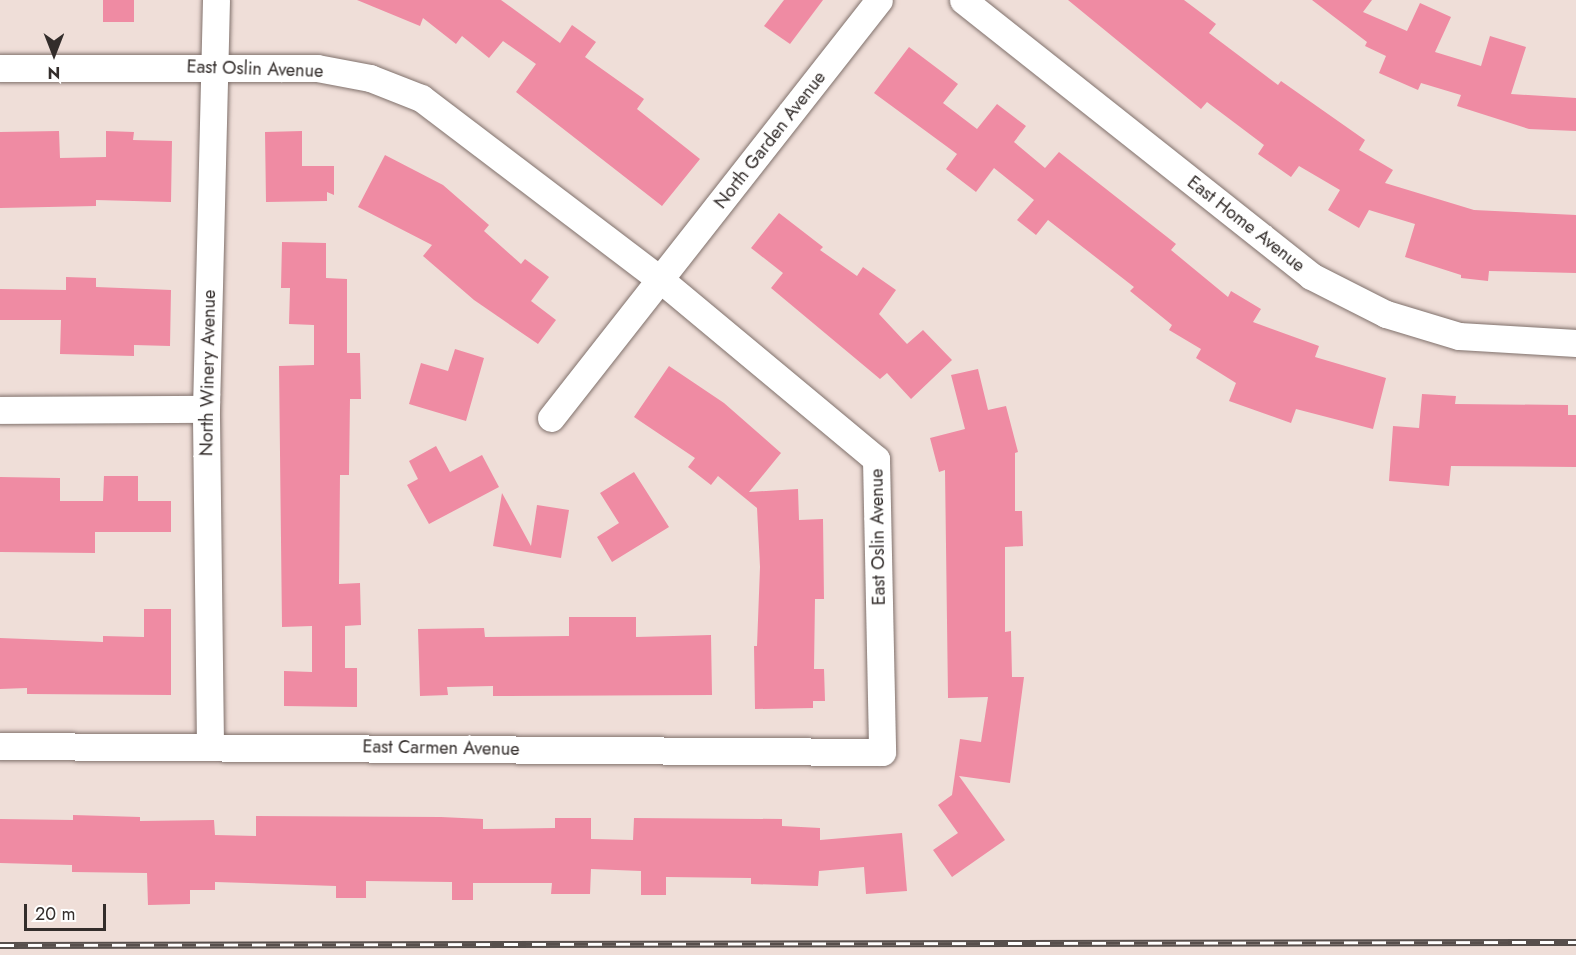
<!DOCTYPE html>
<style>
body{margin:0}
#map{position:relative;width:1576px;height:955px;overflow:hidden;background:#efded8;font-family:Jost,sans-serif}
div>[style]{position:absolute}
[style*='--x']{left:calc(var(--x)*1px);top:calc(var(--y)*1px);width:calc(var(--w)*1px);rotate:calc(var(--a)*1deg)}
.building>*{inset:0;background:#ef8ba3}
.roads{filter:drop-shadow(0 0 2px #80716c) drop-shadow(0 0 2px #80716c)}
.street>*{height:27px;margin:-13.5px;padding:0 13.5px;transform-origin:13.5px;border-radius:13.5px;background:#fff}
.rail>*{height:7px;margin-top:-3.5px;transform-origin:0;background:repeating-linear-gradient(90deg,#fff 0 14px,#574f4c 0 28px);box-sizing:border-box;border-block:2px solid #574f4c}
span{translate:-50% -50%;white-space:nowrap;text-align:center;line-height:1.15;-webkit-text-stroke:5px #fff;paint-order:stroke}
.street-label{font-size:18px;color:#332d2b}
.north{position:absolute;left:24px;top:24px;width:60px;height:60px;-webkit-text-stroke:4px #fff;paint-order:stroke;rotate:180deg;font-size:16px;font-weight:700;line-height:24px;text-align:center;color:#332d2b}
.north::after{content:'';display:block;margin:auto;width:21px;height:27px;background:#332d2b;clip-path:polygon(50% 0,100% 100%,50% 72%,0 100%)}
.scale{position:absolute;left:24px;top:904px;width:82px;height:27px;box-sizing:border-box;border:3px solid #332d2b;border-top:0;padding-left:8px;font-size:18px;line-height:21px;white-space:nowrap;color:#332d2b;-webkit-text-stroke:4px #fff;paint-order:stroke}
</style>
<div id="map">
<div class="building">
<i style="clip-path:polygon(103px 0,134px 0,134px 22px,103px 22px)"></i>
<i style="clip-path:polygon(357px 0,501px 0,560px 43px,572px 25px,596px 42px,585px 57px,644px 99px,637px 109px,700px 159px,662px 206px,516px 92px,536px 64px,503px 41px,489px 58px,462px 36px,456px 44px,423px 18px,420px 26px)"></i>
<i style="clip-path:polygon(784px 0,823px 0,790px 44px,764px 26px)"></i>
<i style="clip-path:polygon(1068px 0,1184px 0,1216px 24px,1209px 33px,1278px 85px,1281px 81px,1365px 140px,1359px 150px,1393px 170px,1385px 183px,1474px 210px,1576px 215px,1576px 273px,1489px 271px,1488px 281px,1461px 278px,1461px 275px,1405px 257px,1415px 224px,1369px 210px,1359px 228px,1328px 210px,1340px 190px,1299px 166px,1291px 177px,1258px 154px,1264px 145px,1207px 102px,1201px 109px)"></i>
<i style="clip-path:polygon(1312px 0,1372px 0,1363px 12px,1407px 31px,1420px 3px,1451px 17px,1435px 52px,1481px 66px,1490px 36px,1526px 47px,1511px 94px,1576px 98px,1576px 131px,1529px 129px,1457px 106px,1461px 95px,1421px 83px,1418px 90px,1379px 73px,1386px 56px,1365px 46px,1367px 42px)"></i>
<i style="clip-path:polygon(909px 47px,958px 84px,943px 103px,977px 129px,997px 104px,1026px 126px,1014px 142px,1045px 168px,1059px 152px,1176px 244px,1171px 250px,1228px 297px,1231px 291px,1261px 309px,1253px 322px,1319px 346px,1315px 357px,1386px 378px,1373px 429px,1296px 409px,1291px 423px,1229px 401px,1236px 383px,1196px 358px,1201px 349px,1169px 330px,1172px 325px,1130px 291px,1134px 287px,1048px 220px,1036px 235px,1017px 220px,1034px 200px,994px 168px,976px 192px,946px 169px,957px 154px,874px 93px)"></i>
<i style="clip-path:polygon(59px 131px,60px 158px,106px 157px,106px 131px,134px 132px,133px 140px,172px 141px,171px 202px,96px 200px,96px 206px,0 208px,0 132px)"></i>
<i style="clip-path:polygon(302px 131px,302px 166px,334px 166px,334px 195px,327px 192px,327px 201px,266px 202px,265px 132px)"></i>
<i style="clip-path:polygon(385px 155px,443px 185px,489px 225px,484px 231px,521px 264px,525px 259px,549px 277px,531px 301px,556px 320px,538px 344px,474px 300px,423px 256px,432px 245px,358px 207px)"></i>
<i style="clip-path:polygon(779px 213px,823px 247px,820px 250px,857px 276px,863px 267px,896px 290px,879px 314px,907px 344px,923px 330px,952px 360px,911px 399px,887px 373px,880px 379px,771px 288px,783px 273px,751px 248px)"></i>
<i style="clip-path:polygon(282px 242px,326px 243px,326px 278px,347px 279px,347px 353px,360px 353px,361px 399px,350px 399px,349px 475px,340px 475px,339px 584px,360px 583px,361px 625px,345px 626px,345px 668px,357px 668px,357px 707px,284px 706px,284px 671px,312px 672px,312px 626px,282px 627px,279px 366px,314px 365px,314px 325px,289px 324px,290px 288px,281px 288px)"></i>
<i style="clip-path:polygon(66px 277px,96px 278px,96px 287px,171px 290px,170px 346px,134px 345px,134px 356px,60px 354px,61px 320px,0 320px,0 289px,66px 290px)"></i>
<i style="clip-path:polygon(455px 349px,484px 358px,466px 421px,409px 404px,421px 363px,448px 371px)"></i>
<i style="clip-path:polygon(669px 366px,724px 403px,781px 453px,749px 492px,798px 489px,799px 520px,823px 519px,824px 599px,815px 599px,814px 669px,824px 669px,825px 701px,813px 701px,813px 708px,755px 709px,754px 646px,757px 646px,760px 567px,757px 508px,718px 476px,711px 485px,688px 467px,695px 458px,634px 417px)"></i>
<i style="clip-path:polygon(978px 369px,988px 410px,1006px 406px,1018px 452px,1015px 453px,1015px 511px,1022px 511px,1023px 546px,1005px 547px,1005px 632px,1011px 631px,1012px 677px,1024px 677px,1010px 783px,959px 776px,1005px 840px,952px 877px,933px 850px,958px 833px,938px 805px,952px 795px,960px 739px,981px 742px,988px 697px,948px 698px,945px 470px,939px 472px,930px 438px,965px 429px,951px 375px)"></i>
<i style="clip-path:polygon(1422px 394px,1456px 396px,1455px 404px,1568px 405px,1568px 415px,1576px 415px,1576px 467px,1451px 466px,1449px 486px,1389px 481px,1393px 426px,1419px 428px)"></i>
<i style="clip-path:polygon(436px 446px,450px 472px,482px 455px,499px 487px,429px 524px,407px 485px,418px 479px,409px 461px)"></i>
<i style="clip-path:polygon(634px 472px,669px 527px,612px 562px,597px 537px,619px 523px,600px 493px)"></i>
<i style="clip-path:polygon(104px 476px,138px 476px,138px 501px,171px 501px,171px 532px,95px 532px,95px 553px,0 552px,0 477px,60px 478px,60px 501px,103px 501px)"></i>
<i style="clip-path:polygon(502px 493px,531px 546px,537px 505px,569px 510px,561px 558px,493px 546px)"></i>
<i style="clip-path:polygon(144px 609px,171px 609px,171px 695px,27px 694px,27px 688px,0 689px,0 638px,103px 642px,103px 636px,144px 637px)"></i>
<i style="clip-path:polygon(569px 617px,636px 617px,636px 637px,711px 635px,712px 695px,493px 696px,493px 686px,447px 687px,448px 695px,420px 696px,418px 629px,484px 628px,485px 637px,569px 636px)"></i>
<i style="clip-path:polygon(73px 815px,140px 817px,140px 821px,214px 820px,215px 835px,256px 836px,256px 816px,441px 817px,483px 819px,483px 829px,555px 828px,555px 818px,591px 818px,591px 839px,633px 840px,634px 818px,782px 819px,782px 826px,820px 828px,820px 840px,902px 833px,907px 891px,866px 894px,864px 867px,819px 871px,818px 886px,751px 884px,751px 878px,666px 877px,666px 895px,641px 895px,641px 871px,591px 869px,590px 894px,551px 894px,552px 883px,473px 883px,473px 900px,452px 900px,452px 882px,366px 881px,366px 898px,336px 898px,336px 886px,215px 882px,215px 890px,190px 890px,190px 904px,148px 905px,147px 873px,72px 872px,72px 865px,0 863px,0 819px,73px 820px)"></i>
</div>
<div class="roads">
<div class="street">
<i style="--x:963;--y:0;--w:444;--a:38.4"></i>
<i style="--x:1311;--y:276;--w:84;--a:26.9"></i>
<i style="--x:1386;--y:314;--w:76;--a:16.8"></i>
<i style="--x:1459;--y:336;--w:117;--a:3.4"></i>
<i style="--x:0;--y:68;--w:317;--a:0"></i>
<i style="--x:317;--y:68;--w:54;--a:10.7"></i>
<i style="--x:370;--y:78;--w:55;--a:21.4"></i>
<i style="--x:421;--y:98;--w:301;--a:37.2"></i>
<i style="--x:661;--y:280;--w:280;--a:39.8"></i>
<i style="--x:876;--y:459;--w:293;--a:88.8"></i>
<i style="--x:882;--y:752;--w:882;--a:-179.61"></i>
<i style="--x:0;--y:410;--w:206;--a:-0.3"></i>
<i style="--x:551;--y:418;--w:531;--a:-51.88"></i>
<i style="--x:210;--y:745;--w:336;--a:-90.7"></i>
<i style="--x:206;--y:409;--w:409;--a:-88.6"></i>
</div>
</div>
<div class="rail">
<i style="--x:0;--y:945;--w:1576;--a:-0.11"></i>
</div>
<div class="street-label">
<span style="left:255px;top:69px;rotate:2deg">East Oslin Avenue</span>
<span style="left:770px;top:140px;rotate:-52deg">North Garden Avenue</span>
<span style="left:1246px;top:224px;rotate:38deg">East Home Avenue</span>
<span style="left:208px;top:373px;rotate:-89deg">North Winery Avenue</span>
<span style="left:878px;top:537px;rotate:-91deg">East Oslin Avenue</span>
<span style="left:441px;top:748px;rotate:1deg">East Carmen Avenue</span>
</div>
<div class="north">N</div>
<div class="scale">20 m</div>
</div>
